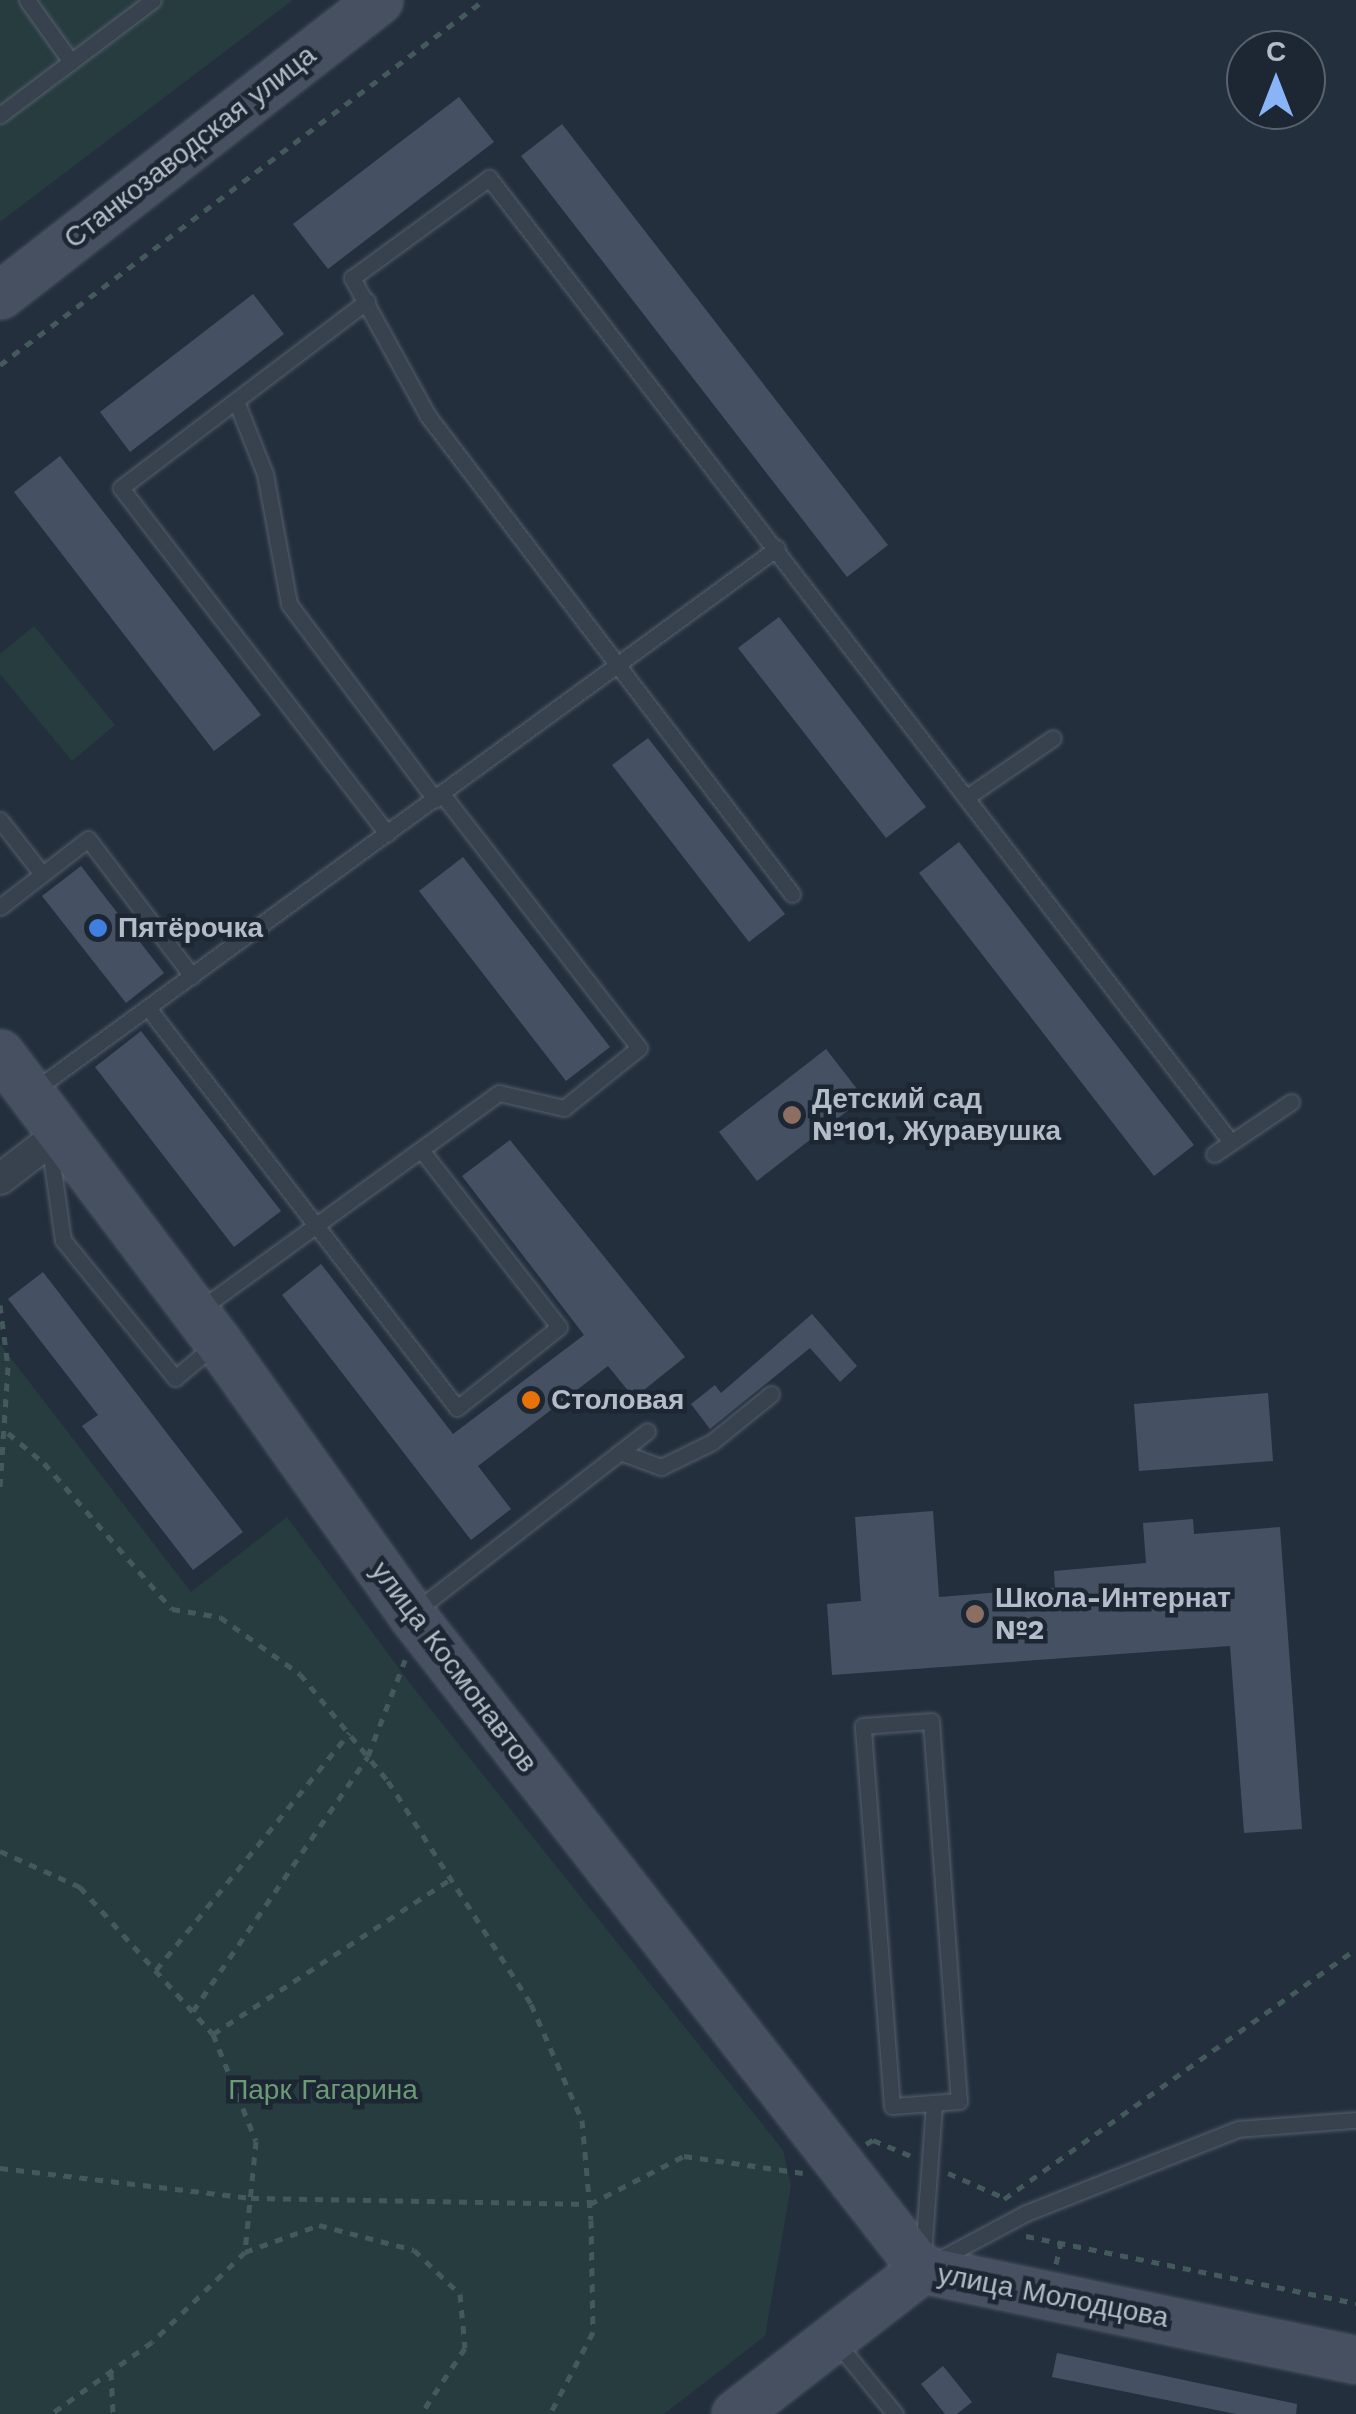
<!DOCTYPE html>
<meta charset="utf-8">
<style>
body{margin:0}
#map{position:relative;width:1356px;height:2414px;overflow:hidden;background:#242f3e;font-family:"Work Sans",sans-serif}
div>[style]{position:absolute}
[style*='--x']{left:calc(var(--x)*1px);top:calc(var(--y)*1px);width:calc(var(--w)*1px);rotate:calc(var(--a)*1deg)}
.green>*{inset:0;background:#263c3f}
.building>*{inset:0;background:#455162}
.path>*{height:5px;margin-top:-2.5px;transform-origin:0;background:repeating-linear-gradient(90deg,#44595c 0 8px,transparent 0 16px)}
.roads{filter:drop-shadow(0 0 2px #565f6c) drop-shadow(0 0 2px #565f6c)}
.lane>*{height:15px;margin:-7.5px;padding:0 7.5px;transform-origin:7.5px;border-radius:7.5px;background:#38414e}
.street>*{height:30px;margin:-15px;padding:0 15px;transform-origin:15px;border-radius:15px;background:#38414e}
.secondary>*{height:45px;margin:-22.5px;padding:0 22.5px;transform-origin:22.5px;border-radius:22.5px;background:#465061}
.dots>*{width:28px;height:28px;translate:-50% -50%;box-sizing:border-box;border:5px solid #1d2633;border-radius:50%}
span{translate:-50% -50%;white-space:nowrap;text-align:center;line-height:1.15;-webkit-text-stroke:9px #1d2633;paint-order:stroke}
.street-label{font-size:28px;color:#b4bcc9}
.poi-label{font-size:28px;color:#b4bcc9;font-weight:700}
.left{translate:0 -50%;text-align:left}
.park-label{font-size:28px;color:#6b9a76}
.north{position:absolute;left:1226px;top:30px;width:100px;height:100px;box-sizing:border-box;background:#1d2633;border:2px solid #59626f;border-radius:50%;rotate:0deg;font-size:28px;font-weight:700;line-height:40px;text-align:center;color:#b4bcc9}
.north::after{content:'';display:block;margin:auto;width:35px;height:45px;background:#8ab4f8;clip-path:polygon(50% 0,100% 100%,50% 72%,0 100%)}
</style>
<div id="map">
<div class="green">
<i style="clip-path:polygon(0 0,293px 0,0 222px)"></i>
<i style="clip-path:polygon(34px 626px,115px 725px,72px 761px,0 674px,0 654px)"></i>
<i style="clip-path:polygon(0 1344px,191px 1592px,287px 1517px,412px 1686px,783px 2150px,791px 2186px,765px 2336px,664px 2414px,0 2414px)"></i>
</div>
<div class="building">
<i style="clip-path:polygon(459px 97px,494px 142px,328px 269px,293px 224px)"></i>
<i style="clip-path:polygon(562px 124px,888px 545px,847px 577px,521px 156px)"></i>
<i style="clip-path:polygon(253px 294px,284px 334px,130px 452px,100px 412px)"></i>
<i style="clip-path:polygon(60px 456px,261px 715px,214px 751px,14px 492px)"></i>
<i style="clip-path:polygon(779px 617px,926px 807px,886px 838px,738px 648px)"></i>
<i style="clip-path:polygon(648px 738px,785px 914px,749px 942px,612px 765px)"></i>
<i style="clip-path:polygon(959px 842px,1194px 1145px,1154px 1176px,919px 873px)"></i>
<i style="clip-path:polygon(463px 857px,610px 1047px,566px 1081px,419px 891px)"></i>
<i style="clip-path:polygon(81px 866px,164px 973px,126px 1003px,42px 896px)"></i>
<i style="clip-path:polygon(141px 1031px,281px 1211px,234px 1247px,95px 1067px)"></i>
<i style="clip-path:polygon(826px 1049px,864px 1098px,757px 1181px,719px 1132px)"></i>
<i style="clip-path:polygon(510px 1140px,685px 1357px,634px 1398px,608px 1366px,478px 1466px,511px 1509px,471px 1540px,282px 1295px,321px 1264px,453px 1434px,584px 1335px,462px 1176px)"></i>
<i style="clip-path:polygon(43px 1272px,243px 1532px,193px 1570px,82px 1426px,98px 1415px,8px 1299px)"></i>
<i style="clip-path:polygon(812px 1314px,857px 1366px,840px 1382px,810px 1348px,710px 1429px,691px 1404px,715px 1385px,721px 1393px)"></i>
<i style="clip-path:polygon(1268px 1393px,1273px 1461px,1139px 1471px,1134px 1404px)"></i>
<i style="clip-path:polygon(933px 1511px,939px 1597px,1055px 1588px,1054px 1571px,1146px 1563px,1143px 1523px,1193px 1519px,1194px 1534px,1280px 1527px,1302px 1829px,1244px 1833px,1230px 1646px,832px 1675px,827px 1604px,861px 1601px,855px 1517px)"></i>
<i style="clip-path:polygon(1057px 2353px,1297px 2404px,1296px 2414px,1236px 2414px,1052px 2377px)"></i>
<i style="clip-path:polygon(943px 2366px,972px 2402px,957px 2414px,945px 2414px,921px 2384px)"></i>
</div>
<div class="path">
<i style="--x:0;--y:365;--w:606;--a:-37.02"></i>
<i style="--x:0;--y:1305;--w:63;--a:82.6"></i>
<i style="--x:8;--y:1367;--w:122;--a:93.8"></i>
<i style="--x:8;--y:1433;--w:47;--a:39.8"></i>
<i style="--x:44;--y:1463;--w:194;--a:48.8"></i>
<i style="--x:172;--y:1609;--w:49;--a:9.5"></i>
<i style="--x:220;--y:1617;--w:98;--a:35.5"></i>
<i style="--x:300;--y:1674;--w:139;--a:50.6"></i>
<i style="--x:388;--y:1781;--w:265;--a:57.3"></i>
<i style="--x:531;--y:2004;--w:127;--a:66.3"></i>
<i style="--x:582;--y:2120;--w:100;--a:84.9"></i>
<i style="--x:591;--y:2220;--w:112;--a:89"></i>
<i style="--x:593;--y:2332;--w:93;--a:117.7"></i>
<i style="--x:0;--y:1851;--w:88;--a:24.2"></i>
<i style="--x:80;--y:1887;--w:198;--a:47.9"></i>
<i style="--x:213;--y:2034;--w:115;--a:68.1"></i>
<i style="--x:256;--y:2141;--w:112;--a:95.7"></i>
<i style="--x:245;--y:2252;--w:129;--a:135.9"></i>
<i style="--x:152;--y:2342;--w:124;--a:144.5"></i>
<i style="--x:156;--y:1970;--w:306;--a:-50.8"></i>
<i style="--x:193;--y:2011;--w:309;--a:-55.5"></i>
<i style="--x:368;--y:1756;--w:103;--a:-68.9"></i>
<i style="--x:213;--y:2034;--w:288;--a:-33.1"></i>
<i style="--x:866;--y:2144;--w:8;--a:-30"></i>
<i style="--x:873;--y:2140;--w:41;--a:22.8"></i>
<i style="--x:0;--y:2168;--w:253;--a:6.8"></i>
<i style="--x:251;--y:2198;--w:339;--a:1"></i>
<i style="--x:590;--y:2204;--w:106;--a:-27.1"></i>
<i style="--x:684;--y:2156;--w:120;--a:8.1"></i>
<i style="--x:948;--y:2173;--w:62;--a:23.7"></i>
<i style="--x:1004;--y:2199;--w:432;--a:-35.4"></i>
<i style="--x:1026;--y:2236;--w:337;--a:11.5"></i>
<i style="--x:245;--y:2252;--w:79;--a:-20"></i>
<i style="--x:319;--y:2225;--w:98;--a:14.7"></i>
<i style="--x:414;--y:2250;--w:64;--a:43.7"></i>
<i style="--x:460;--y:2294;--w:54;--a:84.7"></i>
<i style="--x:465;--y:2348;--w:79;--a:123.7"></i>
<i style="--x:1056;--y:2264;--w:22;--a:-77"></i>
<i style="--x:111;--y:2372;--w:42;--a:87.3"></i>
</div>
<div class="roads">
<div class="lane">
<i style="--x:27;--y:0;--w:76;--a:54.6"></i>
<i style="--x:0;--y:115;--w:191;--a:-36.9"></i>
<i style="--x:367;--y:301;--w:309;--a:142.8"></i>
<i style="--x:121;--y:488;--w:436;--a:52.4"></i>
<i style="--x:236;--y:401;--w:79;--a:68.3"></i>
<i style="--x:265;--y:474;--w:132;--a:79.5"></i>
<i style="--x:289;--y:604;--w:244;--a:53.2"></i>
<i style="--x:967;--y:797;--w:104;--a:-34.5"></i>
<i style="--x:0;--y:820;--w:68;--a:52.1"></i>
<i style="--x:792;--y:894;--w:601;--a:-127.29"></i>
<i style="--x:428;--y:416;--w:158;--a:-118.8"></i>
<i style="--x:352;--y:278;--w:170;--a:-36.1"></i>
<i style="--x:489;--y:178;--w:1215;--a:52.42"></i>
<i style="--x:0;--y:907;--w:111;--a:-37.7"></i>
<i style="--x:88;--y:839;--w:172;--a:52.8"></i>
<i style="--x:148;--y:1008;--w:505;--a:52.31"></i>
<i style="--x:457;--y:1408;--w:130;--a:-38.5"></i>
<i style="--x:559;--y:1327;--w:224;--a:-127.9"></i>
<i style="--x:33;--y:1091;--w:921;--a:-36.12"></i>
<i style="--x:49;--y:1142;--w:99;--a:81.9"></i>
<i style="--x:63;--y:1240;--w:178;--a:50.9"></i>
<i style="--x:175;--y:1378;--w:55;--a:-39.8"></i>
<i style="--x:1214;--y:1154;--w:93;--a:-34"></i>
<i style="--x:199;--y:1310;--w:370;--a:-35.9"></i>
<i style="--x:499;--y:1093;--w:67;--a:13"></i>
<i style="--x:564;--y:1108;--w:96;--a:-38.7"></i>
<i style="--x:639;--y:1048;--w:321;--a:-127.8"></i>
<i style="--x:620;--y:1452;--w:44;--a:20.1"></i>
<i style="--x:661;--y:1467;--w:57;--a:-26.1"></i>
<i style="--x:712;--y:1442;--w:76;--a:-39.1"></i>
<i style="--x:414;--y:1612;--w:295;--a:-37.8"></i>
<i style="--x:931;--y:1721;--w:381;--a:85.8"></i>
<i style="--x:959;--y:2101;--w:67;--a:175.7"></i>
<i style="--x:892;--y:2106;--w:381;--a:-94.4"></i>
<i style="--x:863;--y:1726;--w:68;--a:-4.2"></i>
<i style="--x:923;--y:2254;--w:151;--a:-85.8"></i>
<i style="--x:934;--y:2262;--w:104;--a:-28"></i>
<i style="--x:1026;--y:2213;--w:228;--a:-21.6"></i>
<i style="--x:1238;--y:2129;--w:118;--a:-4.4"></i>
<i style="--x:837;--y:2343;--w:92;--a:50.8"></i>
</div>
<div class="street">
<i style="--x:0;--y:1179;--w:76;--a:-37.5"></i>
</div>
<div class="secondary">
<i style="--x:0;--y:295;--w:480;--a:-37.9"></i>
<i style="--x:0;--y:1053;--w:362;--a:53"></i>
<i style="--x:218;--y:1342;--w:334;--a:54.6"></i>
<i style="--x:411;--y:1614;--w:831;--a:52.04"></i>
<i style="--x:735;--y:2414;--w:237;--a:-37.8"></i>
<i style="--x:922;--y:2269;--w:443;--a:11.8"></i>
</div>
</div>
<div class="dots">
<i style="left:98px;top:928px;background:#3f7fe0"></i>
<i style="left:792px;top:1115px;background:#8d6e63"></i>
<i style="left:531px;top:1400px;background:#e8710a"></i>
<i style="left:975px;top:1614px;background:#8d6e63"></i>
</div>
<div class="street-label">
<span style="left:190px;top:147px;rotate:-38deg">Станкозаводская улица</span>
<span style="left:454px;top:1667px;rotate:53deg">улица Космонавтов</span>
<span style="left:1053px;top:2296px;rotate:11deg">улица Молодцова</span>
</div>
<div class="poi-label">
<span class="left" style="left:118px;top:928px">Пятёрочка</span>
<span class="left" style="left:812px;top:1115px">Детский сад<br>№101, Журавушка</span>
<span class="left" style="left:551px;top:1400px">Столовая</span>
<span class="left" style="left:995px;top:1614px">Школа-Интернат<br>№2</span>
</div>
<div class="park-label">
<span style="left:323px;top:2090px">Парк Гагарина</span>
</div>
<div class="north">С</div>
</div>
